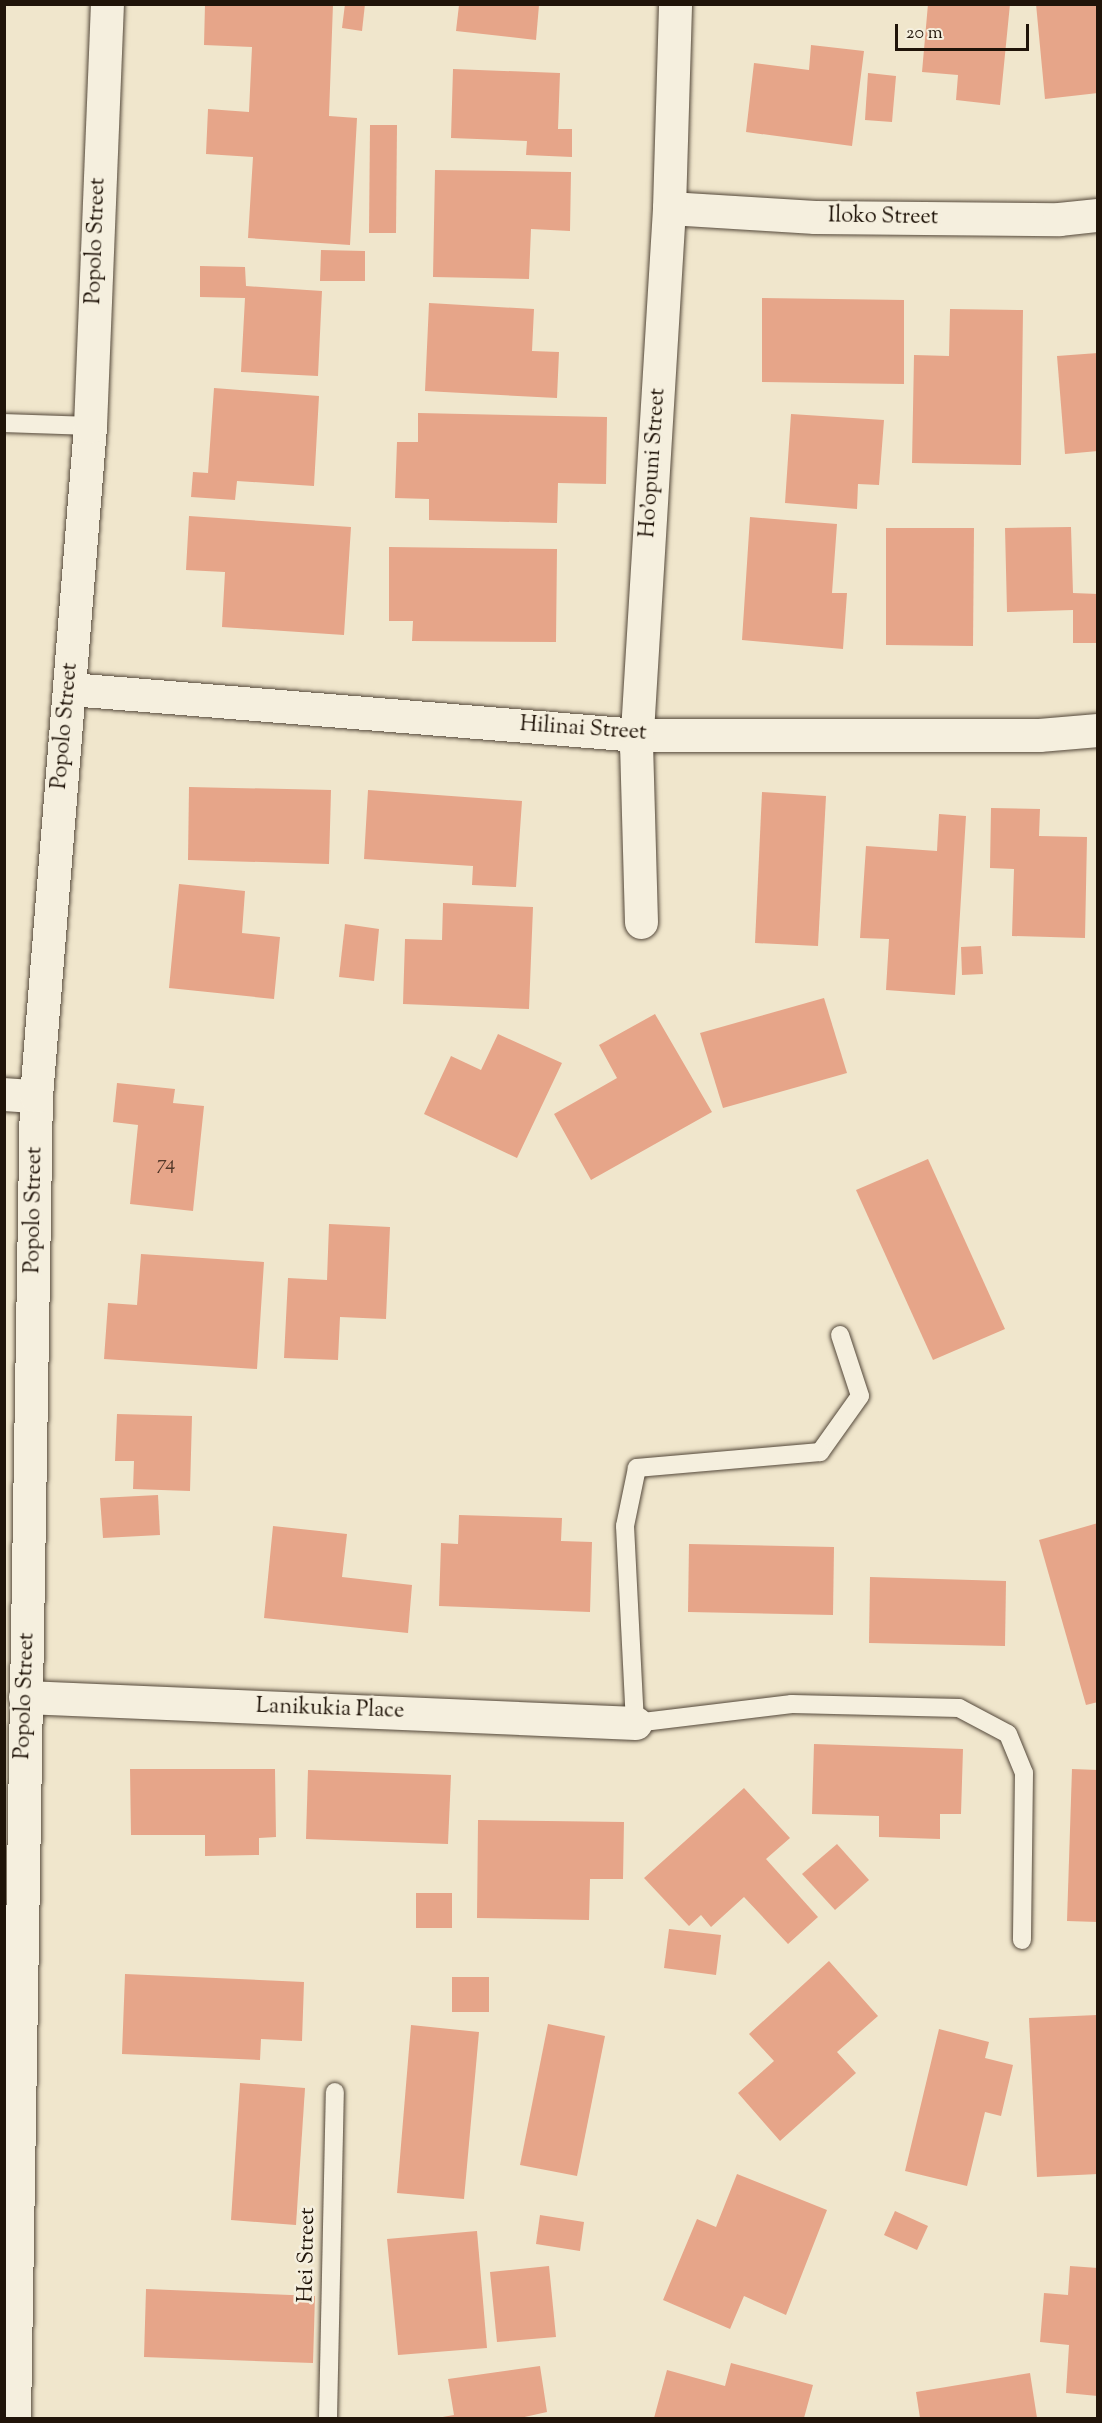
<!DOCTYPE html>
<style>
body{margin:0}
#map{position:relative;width:1102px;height:2423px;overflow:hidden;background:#f0e6cc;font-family:"Sorts Mill Goudy",serif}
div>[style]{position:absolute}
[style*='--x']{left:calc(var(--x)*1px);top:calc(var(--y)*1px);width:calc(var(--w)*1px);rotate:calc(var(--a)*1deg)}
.building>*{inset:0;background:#e6a589}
.roads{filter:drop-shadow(0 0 2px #54483a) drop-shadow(0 0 2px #54483a)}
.service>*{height:18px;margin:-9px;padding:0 9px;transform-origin:9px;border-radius:9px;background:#f5efde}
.minor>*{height:33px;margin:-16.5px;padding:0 16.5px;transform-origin:16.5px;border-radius:16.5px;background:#f5efde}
span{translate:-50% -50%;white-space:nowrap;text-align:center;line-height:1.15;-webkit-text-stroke:5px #f5efde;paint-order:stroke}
.number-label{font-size:20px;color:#523829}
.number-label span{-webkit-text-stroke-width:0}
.street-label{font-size:22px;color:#201409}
.frame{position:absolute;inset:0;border:6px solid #201409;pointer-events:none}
.scale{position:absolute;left:895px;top:24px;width:134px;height:27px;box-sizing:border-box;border:3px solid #201409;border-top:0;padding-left:8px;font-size:18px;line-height:21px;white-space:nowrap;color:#201409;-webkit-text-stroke:4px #f5efde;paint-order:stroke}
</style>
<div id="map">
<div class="building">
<i style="clip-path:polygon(205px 4px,333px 4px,329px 116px,357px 118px,350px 245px,248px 238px,253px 157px,206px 154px,208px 109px,249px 112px,252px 47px,204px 45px)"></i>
<i style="clip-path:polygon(345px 4px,365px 4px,362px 31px,342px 28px)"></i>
<i style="clip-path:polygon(928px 4px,1010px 4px,1000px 105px,956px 100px,958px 75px,922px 72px)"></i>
<i style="clip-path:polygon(1036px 4px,1098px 4px,1098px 93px,1045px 99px)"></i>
<i style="clip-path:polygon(459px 5px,539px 5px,536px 40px,456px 31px)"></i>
<i style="clip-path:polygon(811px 45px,864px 51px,852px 146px,746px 132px,754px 63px,809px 70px)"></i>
<i style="clip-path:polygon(453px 69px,560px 73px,558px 129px,572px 129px,572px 157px,526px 155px,527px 141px,451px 138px)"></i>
<i style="clip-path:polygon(868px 73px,896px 76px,892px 122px,865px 120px)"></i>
<i style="clip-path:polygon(370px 125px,397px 125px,396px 233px,369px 233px)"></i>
<i style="clip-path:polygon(435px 170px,571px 172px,570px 231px,531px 229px,529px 279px,433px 277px)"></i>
<i style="clip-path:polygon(321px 250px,365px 251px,365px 281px,320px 281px)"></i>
<i style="clip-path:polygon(200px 266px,245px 267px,246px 286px,322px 291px,318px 376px,241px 372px,245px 298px,200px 297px)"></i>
<i style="clip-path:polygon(762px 298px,904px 300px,904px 384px,762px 382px)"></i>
<i style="clip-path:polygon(429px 303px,534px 309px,532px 351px,559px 352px,557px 398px,425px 391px)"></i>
<i style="clip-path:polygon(950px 309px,1023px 310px,1021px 465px,912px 463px,914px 355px,949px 356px)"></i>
<i style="clip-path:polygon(1098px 353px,1098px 451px,1065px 454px,1057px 356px)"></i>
<i style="clip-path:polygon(214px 388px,319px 396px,314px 486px,237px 481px,235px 500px,191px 497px,193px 472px,208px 473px)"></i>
<i style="clip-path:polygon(418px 413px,607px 417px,606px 484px,558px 483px,557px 523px,429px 520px,429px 499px,395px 498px,397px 442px,418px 442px)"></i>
<i style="clip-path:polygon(791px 414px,884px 420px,879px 485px,858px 484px,857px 509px,785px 503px)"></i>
<i style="clip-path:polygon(189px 516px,351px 527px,344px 635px,222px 627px,225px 572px,186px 570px)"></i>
<i style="clip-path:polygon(750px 517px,837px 524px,832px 593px,847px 593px,843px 649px,742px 640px)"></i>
<i style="clip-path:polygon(1071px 527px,1073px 593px,1098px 594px,1098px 643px,1073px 643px,1073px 610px,1007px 612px,1005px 528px)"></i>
<i style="clip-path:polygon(886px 528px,974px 528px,973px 646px,886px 645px)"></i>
<i style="clip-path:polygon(389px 547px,557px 549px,556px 642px,412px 641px,413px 621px,389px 621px)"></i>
<i style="clip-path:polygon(189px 787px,331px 790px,329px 864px,188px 860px)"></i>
<i style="clip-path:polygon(368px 790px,522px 801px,516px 887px,472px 885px,473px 866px,364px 859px)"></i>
<i style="clip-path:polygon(762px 792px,826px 796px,818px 946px,755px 943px)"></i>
<i style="clip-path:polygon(991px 808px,1040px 809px,1039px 836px,1087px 837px,1085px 938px,1012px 936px,1014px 869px,990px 868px)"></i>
<i style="clip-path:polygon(939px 814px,966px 816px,955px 995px,886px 990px,889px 939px,860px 938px,866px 846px,937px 851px)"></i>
<i style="clip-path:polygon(179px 884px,245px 891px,242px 933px,280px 937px,274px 999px,169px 988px)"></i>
<i style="clip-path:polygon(443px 903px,533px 907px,529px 1009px,403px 1004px,405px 939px,442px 940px)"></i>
<i style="clip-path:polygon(345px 924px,379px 929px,374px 981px,339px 977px)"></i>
<i style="clip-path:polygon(981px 946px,983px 974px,962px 975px,961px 947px)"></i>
<i style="clip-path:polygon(824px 998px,847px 1073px,723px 1108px,700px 1033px)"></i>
<i style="clip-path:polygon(655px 1014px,712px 1112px,591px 1180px,554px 1114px,617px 1078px,599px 1045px)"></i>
<i style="clip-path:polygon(498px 1034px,562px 1063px,517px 1158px,424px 1114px,451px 1056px,481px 1070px)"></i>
<i style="clip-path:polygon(117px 1083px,175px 1089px,173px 1103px,204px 1106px,193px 1211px,130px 1204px,138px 1125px,113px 1122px)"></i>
<i style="clip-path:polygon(928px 1159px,1005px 1329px,933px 1360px,856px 1190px)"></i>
<i style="clip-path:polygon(329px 1224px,390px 1227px,386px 1319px,340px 1317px,338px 1360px,284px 1358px,288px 1278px,327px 1280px)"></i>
<i style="clip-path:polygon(141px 1254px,264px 1262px,257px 1369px,104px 1359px,108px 1303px,137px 1305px)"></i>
<i style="clip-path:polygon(117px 1414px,192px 1416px,190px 1491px,133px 1489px,134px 1461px,115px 1461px)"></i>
<i style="clip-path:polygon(158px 1495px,160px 1535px,103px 1538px,100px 1498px)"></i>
<i style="clip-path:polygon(459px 1515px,562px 1518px,561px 1541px,592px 1542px,590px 1612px,439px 1606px,441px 1543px,458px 1544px)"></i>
<i style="clip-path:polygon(1098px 1523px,1098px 1702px,1086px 1705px,1039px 1540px)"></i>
<i style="clip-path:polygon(273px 1526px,347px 1534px,342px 1577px,412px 1585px,408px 1633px,264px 1618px)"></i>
<i style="clip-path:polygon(689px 1544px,834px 1547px,833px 1615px,688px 1612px)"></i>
<i style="clip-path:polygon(870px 1577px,1006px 1581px,1005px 1646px,869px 1643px)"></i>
<i style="clip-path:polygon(814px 1744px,963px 1749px,961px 1814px,940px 1814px,940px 1839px,879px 1837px,879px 1816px,812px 1814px)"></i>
<i style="clip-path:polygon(130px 1769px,275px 1769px,276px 1837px,259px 1838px,259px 1855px,205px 1856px,205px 1835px,131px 1835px)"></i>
<i style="clip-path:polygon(1072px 1769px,1098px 1770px,1098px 1922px,1067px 1921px)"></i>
<i style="clip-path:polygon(308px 1770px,451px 1775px,448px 1844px,306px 1839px)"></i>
<i style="clip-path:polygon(744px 1788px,790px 1838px,766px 1859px,818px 1917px,788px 1944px,744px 1897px,711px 1927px,701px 1915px,689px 1926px,644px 1878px)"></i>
<i style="clip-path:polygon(478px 1820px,624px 1822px,623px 1879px,590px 1879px,589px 1920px,477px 1918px)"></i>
<i style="clip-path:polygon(837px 1844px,869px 1880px,835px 1910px,802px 1874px)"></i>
<i style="clip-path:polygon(416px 1893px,452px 1893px,452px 1928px,416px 1928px)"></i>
<i style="clip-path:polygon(669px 1929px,721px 1935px,716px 1975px,664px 1968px)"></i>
<i style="clip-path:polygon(829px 1961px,878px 2016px,837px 2052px,856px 2073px,780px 2141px,738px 2093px,774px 2061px,749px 2034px)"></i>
<i style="clip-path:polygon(125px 1974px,304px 1982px,302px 2041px,261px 2039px,260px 2060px,122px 2054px)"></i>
<i style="clip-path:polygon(452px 1977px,489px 1977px,489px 2012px,452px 2012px)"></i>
<i style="clip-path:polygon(1097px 2015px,1098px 2174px,1037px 2177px,1029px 2018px)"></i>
<i style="clip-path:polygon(548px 2024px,605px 2036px,577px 2176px,520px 2165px)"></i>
<i style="clip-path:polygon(411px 2025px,479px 2032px,464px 2199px,397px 2193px)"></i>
<i style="clip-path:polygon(939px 2029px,989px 2042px,985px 2058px,1013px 2065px,1001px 2116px,985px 2112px,967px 2186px,905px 2171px)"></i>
<i style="clip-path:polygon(240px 2083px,305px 2088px,296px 2225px,231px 2220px)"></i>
<i style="clip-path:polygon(737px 2174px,827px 2210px,786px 2315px,744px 2296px,730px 2329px,663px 2300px,697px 2219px,716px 2227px)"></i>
<i style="clip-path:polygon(895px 2211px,928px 2226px,917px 2250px,884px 2235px)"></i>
<i style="clip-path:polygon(540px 2215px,584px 2222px,580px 2251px,536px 2244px)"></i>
<i style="clip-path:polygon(477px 2231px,487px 2348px,398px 2355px,387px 2239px)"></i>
<i style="clip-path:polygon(549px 2266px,556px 2337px,497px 2342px,490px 2272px)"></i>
<i style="clip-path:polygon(1070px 2266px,1098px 2268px,1098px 2396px,1066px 2393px,1069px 2345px,1040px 2342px,1044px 2293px,1068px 2295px)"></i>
<i style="clip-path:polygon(146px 2289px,315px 2296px,313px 2363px,144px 2357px)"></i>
<i style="clip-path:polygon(731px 2363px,813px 2385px,804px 2418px,654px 2418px,667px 2370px,725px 2386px)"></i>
<i style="clip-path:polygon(540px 2366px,547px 2412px,520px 2418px,437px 2418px,454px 2415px,448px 2379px)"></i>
<i style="clip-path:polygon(1030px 2373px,1037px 2418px,920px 2418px,916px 2392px)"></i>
</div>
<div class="roads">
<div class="service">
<i style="--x:4;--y:423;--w:86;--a:2"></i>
<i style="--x:840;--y:1335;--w:64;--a:71.8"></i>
<i style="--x:860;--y:1396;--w:69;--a:125.5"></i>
<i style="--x:820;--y:1452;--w:184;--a:175"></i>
<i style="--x:637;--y:1468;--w:59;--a:101.7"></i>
<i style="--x:625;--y:1526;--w:197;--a:87.1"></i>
<i style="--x:635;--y:1723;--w:158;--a:-6.9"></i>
<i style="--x:792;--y:1704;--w:167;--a:1.4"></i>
<i style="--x:959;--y:1708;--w:55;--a:28"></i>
<i style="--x:1008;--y:1734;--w:42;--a:67.7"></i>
<i style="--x:1024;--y:1773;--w:167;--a:90.7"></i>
<i style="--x:328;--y:2418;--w:326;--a:-88.8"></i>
</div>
<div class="minor">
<i style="--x:669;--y:208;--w:146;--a:3.5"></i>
<i style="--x:815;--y:217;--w:244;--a:0.5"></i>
<i style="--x:1059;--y:219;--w:39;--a:-6"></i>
<i style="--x:70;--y:689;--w:569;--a:4.64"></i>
<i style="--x:637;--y:735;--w:402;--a:0"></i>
<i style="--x:1039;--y:735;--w:59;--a:-4.8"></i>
<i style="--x:641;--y:922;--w:174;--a:-91.6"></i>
<i style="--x:636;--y:748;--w:541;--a:-86.5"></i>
<i style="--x:669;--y:208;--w:204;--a:-88.3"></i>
<i style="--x:4;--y:1094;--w:32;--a:4"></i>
<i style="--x:25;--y:1697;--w:611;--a:2.44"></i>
<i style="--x:14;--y:2418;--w:1322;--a:-89.05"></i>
<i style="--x:36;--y:1096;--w:672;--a:-85.39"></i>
<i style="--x:90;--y:426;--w:422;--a:-87.7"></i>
</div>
</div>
<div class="number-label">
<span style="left:166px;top:1164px">74</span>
</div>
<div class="street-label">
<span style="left:883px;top:218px;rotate:1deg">Iloko Street</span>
<span style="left:97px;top:241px;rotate:-88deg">Popolo Street</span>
<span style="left:654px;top:463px;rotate:-86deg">Ho'opuni Street</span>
<span style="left:66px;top:726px;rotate:-85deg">Popolo Street</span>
<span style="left:583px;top:730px;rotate:4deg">Hilinai Street</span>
<span style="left:35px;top:1210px;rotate:-89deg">Popolo Street</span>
<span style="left:26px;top:1696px;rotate:-88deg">Popolo Street</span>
<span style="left:330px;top:1710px;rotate:2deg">Lanikukia Place</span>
<span style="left:308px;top:2255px;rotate:-89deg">Hei Street</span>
</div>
<div class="frame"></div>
<div class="scale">20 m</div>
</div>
